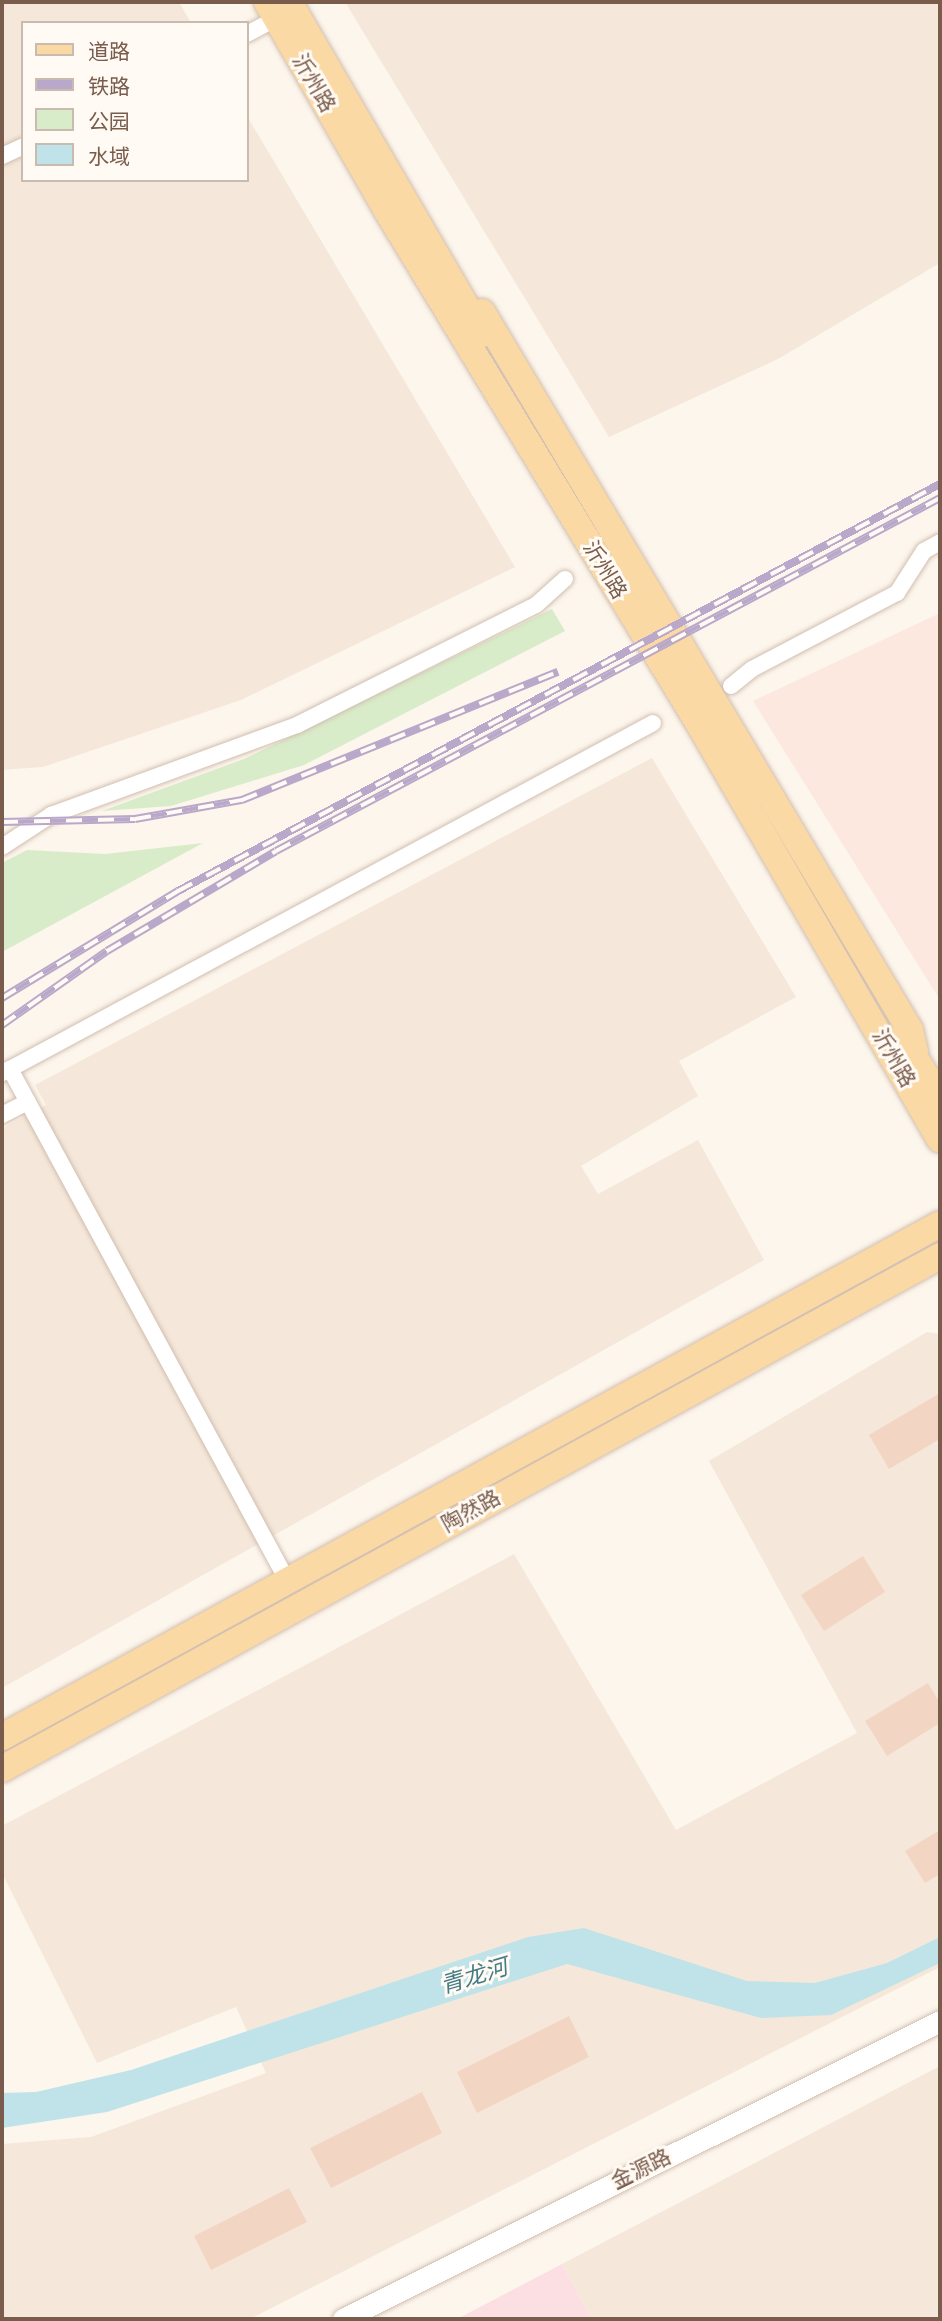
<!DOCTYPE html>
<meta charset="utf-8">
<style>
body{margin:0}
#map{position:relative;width:942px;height:2321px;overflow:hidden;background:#fdf6ec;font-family:Figtree,"Noto Sans SC",sans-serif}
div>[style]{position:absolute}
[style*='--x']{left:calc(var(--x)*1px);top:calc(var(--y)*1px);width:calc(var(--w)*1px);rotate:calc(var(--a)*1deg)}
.residential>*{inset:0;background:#f5e8da}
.commercial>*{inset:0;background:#fde8e0}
.medical>*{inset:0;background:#fbdfe3}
.green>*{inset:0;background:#d8ecc9}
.water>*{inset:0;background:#bfe3e8}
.building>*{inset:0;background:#f3d5c3}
.roads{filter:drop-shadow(0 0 2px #d1beb0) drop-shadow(0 0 2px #d1beb0)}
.minor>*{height:16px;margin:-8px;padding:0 8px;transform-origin:8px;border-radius:8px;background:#fff}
.tertiary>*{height:21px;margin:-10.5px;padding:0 10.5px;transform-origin:10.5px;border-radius:10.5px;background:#fff}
.primary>*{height:26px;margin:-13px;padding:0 13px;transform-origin:13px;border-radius:13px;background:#fbd9a5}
.rail>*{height:8px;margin-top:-4px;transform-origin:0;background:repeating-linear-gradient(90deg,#fffaf3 0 16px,#b9a8c9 0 32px);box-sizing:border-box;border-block:2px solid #b9a8c9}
span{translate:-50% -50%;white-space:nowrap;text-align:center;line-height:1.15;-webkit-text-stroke:6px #fffaf3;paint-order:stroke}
.street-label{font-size:21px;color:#7a5c4d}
.water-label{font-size:23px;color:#437c86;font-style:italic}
.frame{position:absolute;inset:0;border:4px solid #7a5c4d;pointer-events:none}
.legend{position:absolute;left:21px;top:21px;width:228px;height:161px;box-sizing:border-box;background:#fffaf3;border:2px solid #cabbb1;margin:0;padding:9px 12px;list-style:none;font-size:21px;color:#7a5c4d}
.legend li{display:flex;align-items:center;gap:14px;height:35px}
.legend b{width:35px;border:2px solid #cabbb1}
</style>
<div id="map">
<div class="residential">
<i style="clip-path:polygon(2px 2px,179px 2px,191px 23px,23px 23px,23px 180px,247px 180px,247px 116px,515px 567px,241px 700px,43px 767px,2px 770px)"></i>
<i style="clip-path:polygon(345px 2px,940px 2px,940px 263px,778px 359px,609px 437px)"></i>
<i style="clip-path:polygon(652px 758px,796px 997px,679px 1061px,698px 1096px,581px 1166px,598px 1194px,698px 1140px,764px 1260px,2px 1688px,2px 1129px,46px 1105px,35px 1085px)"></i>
<i style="clip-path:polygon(927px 1332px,940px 1334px,940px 1967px,250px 2319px,2px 2319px,2px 2144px,91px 2137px,266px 2073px,236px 2007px,97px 2063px,2px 1873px,2px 1826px,514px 1554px,676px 1830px,857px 1733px,709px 1461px)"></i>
<i style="clip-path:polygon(940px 2066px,940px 2319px,591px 2319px,562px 2264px)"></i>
</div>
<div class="commercial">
<i style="clip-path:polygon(940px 613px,940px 1000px,753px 701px)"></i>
</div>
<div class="medical">
<i style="clip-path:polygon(562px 2264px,591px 2319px,457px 2319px)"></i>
</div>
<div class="green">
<i style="clip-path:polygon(552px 609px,565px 631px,304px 765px,171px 806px,102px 811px,244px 759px)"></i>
<i style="clip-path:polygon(203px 843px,2px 952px,2px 863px,27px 850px,105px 854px)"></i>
</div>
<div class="water">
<i style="clip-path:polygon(584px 1928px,747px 1981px,815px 1983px,887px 1963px,940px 1937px,940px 1963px,831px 2015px,761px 2018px,567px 1964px,107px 2112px,2px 2128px,2px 2093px,36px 2092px,131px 2070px,528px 1937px)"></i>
</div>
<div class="building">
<i style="clip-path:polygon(940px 1393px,940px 1439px,889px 1469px,869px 1435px)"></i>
<i style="clip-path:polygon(863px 1556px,885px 1592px,824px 1631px,801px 1595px)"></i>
<i style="clip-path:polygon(928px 1683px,940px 1703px,940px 1723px,887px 1756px,865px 1721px)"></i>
<i style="clip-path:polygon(940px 1830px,940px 1874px,925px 1883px,905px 1851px)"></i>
<i style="clip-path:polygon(569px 2016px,589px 2057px,477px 2113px,457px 2072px)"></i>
<i style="clip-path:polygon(422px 2092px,442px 2133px,331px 2188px,310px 2148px)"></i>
<i style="clip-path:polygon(289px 2188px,307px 2222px,211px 2270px,194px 2236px)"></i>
</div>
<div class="roads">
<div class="minor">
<i style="--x:247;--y:34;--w:34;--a:-28"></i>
<i style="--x:2;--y:156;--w:23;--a:-25"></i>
<i style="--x:731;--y:686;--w:27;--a:-39"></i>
<i style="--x:752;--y:669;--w:164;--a:-27.7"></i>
<i style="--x:897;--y:593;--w:50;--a:-57.3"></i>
<i style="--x:924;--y:551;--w:18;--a:-29"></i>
<i style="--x:2;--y:847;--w:59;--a:-33.1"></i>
<i style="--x:51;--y:815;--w:262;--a:-20.1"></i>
<i style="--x:297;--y:725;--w:267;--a:-26.7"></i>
<i style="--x:536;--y:605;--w:39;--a:-42"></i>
<i style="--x:10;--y:1069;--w:730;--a:-28.28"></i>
<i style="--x:2;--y:1073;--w:9;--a:-27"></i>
<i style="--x:10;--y:1069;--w:581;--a:61.54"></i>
<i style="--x:2;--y:1115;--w:29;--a:-27"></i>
</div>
<div class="tertiary">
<i style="--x:343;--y:2319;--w:667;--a:-26.53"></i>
</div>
<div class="primary">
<i style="--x:267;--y:2;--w:241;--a:60.1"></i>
<i style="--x:387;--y:211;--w:600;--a:58.69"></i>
<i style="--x:699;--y:724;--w:480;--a:59.9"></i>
<i style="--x:289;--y:2;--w:384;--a:59.8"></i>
<i style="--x:482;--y:312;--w:836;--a:59.2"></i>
<i style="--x:910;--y:1030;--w:22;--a:77"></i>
<i style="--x:902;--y:1037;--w:72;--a:58.1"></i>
<i style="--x:2;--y:1737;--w:1069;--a:-28.67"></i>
<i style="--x:2;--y:1769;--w:1069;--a:-28.67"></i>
</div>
</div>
<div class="rail">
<i style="--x:2;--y:822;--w:133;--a:-1.3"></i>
<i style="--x:135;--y:819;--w:109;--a:-10.1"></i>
<i style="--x:242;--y:800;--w:341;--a:-22.1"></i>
<i style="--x:2;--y:998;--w:206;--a:-31.3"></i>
<i style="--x:178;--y:891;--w:864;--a:-28.11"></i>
<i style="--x:2;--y:1025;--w:128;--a:-35.2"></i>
<i style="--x:107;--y:951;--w:196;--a:-30.6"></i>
<i style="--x:276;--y:851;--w:752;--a:-28"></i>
</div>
<div class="street-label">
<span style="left:314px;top:83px;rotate:60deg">沂州路</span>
<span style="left:605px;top:570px;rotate:59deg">沂州路</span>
<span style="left:894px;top:1058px;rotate:60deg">沂州路</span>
<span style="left:471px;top:1511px;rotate:-29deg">陶然路</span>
<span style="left:641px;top:2169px;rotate:-26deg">金源路</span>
</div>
<div class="water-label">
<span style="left:474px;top:1976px;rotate:-17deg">青龙河</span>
</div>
<div class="frame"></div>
<ul class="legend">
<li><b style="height:9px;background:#fbd9a5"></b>道路</li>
<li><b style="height:9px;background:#b9a8c9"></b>铁路</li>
<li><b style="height:19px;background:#d8ecc9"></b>公园</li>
<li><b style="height:19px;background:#bfe3e8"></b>水域</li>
</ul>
</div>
